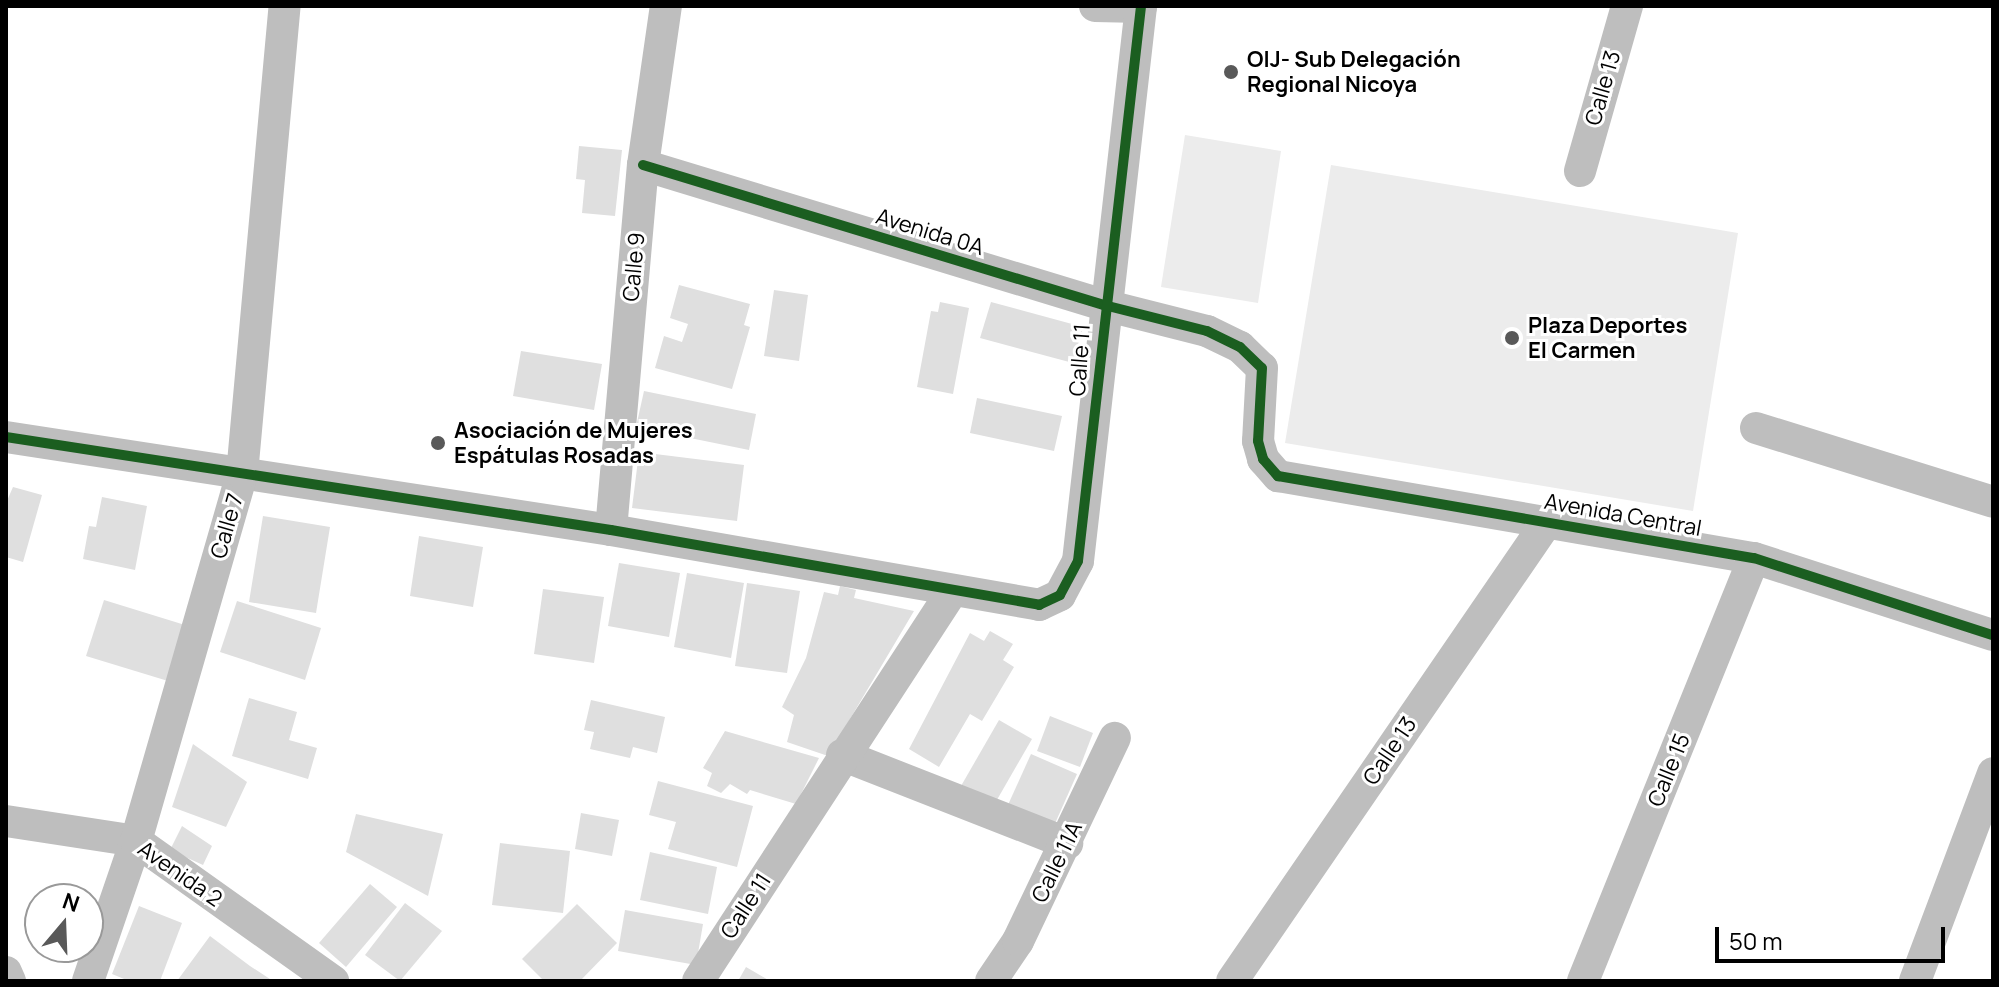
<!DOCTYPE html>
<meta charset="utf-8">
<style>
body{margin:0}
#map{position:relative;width:1999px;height:987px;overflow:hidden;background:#fff;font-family:Manrope,sans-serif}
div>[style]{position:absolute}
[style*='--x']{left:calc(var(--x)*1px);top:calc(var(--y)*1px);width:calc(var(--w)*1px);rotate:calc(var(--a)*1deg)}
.green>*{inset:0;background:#ececec}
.building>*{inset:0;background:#dfdfdf}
.street>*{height:32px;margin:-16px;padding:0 16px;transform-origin:16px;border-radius:16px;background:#bebebe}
.cycleway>*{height:10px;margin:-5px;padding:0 5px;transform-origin:5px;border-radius:5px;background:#1b5e20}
.dots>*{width:22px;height:22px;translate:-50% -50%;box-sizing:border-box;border:4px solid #fff;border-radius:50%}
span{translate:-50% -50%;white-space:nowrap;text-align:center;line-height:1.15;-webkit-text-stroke:6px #fff;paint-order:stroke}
.poi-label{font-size:22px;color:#000;font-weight:700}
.left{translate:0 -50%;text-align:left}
.street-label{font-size:22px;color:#000}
.frame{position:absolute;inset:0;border:8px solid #000;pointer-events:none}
.north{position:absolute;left:24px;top:883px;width:80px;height:80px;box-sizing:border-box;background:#fff;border:2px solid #999;border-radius:50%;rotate:19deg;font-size:22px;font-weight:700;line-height:32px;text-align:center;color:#000}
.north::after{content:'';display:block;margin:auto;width:28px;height:36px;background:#595959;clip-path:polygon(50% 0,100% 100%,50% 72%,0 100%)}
.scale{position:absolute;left:1715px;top:927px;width:230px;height:36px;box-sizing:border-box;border:4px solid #000;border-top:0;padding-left:10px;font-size:24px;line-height:28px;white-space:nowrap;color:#000;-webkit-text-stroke:6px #fff;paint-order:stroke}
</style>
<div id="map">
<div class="green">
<i style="clip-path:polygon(1185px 135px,1281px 151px,1258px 303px,1161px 287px)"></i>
<i style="clip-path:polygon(1331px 165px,1738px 233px,1693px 511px,1285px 443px)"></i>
</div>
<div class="building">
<i style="clip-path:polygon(579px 146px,622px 150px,615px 216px,582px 213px,585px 180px,576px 179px)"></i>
<i style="clip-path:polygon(679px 285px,750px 304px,744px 325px,750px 327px,732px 389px,655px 368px,664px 336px,682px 342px,688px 324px,670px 318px)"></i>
<i style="clip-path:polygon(774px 290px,808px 295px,799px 361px,764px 356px)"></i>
<i style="clip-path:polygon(940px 302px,969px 308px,953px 394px,917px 387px,931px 311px,938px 312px)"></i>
<i style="clip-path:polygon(991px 302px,1083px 327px,1073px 363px,980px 338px)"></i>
<i style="clip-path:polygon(521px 351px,602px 364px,594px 410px,513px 396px)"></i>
<i style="clip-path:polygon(644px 391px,756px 414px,749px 450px,636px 427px)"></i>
<i style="clip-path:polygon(977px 398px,1062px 416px,1054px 451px,970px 433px)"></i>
<i style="clip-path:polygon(639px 452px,744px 465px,737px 521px,632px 508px)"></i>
<i style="clip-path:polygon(13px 487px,42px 495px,23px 562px,6px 557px,6px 503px)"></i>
<i style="clip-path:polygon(102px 497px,147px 506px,135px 570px,83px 559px,89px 526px,96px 527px)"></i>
<i style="clip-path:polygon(263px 516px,330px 527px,316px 613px,249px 602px)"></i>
<i style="clip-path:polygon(419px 536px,483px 547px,473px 607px,410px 596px)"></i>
<i style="clip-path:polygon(619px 563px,680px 573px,669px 637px,608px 626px)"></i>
<i style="clip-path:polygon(687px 573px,744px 583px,731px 658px,674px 647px)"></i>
<i style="clip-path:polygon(747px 583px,800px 591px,787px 673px,735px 666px)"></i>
<i style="clip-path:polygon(840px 586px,856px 590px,854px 598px,914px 611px,828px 756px,787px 742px,794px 715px,782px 707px,806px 658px,824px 592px,838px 595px)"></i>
<i style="clip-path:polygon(543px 589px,604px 597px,594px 663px,534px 654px)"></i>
<i style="clip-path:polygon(104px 600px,185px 625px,168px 681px,86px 656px)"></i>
<i style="clip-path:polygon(237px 601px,321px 628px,305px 680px,220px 652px)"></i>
<i style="clip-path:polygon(990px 631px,1013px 644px,1003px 660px,1014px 667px,982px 721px,970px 714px,939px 767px,909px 749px,970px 633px,984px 641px)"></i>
<i style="clip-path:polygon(249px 698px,297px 712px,289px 740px,317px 748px,308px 779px,232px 756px)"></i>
<i style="clip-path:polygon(591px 700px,665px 717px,657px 753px,633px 747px,630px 758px,590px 749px,594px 732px,584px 730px)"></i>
<i style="clip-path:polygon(1050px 716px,1093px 733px,1080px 767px,1037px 751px)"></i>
<i style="clip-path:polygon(999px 720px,1032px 739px,994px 805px,961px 786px)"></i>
<i style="clip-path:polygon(725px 731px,819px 758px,796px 804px,750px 790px,747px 794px,730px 784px,721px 793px,707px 786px,712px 773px,703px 768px)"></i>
<i style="clip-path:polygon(193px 744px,247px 782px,226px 827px,172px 807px)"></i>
<i style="clip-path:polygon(1031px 754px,1077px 774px,1053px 828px,1007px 807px)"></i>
<i style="clip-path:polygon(658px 781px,753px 806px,737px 867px,668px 849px,676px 822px,649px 815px)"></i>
<i style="clip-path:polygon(581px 813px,619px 820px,612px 856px,575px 849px)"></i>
<i style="clip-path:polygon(356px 814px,443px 834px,428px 896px,346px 852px)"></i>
<i style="clip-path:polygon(182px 826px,212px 846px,203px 865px,170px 850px)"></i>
<i style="clip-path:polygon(500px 843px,570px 851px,563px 913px,492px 905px)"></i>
<i style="clip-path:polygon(650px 852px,717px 867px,708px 914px,640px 900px)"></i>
<i style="clip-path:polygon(370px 884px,397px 907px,346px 967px,319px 943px)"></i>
<i style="clip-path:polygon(405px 903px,442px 931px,400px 981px,365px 955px)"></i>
<i style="clip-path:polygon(577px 904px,617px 943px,580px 981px,544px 981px,522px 959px)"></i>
<i style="clip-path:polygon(139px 906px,182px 923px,160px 981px,129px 981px,112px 974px)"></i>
<i style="clip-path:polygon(625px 910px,703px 924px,696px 965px,618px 951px)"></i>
<i style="clip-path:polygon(210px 936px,250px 966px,273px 981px,177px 981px)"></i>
<i style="clip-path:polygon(746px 967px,770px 981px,738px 981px)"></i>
</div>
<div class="street">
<i style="--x:1095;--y:6;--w:46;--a:1.2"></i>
<i style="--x:643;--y:165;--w:482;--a:16.9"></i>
<i style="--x:1104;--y:305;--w:106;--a:14.2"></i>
<i style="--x:1207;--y:331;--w:37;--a:26"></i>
<i style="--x:1240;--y:347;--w:30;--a:44"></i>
<i style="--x:1262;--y:368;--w:73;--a:93.1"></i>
<i style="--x:1258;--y:441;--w:19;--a:74"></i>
<i style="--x:1263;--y:459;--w:23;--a:49"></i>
<i style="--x:1278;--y:476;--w:483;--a:9.8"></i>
<i style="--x:1754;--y:558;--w:251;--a:17.9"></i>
<i style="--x:1580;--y:171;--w:172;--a:-74.1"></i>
<i style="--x:1756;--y:428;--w:248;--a:17.3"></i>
<i style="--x:6;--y:437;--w:612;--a:8.74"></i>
<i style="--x:611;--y:530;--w:435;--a:9.9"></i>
<i style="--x:1039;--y:605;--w:23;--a:-25"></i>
<i style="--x:1060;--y:595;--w:38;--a:-62"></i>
<i style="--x:1078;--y:561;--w:559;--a:-83.52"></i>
<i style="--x:611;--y:530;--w:366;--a:-85"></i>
<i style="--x:643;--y:165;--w:161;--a:-81.8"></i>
<i style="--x:842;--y:755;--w:242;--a:21.4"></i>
<i style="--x:6;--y:821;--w:132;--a:8.7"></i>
<i style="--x:136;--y:841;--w:242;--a:35.4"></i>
<i style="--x:6;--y:972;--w:10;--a:66"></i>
<i style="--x:88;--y:981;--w:148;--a:-71.1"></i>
<i style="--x:136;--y:841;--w:382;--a:-73.9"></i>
<i style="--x:242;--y:474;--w:470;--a:-84.8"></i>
<i style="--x:698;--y:981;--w:465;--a:-56.9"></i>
<i style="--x:991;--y:981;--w:48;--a:-56"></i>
<i style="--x:1018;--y:941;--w:225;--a:-64.5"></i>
<i style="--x:1232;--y:981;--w:557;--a:-55.54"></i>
<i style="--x:1583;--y:981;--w:456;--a:-68"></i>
<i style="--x:1915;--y:981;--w:222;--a:-69.4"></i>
</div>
<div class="cycleway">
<i style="--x:643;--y:165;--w:482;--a:16.9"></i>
<i style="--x:1104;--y:305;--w:106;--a:14.2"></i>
<i style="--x:1207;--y:331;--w:37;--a:26"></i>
<i style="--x:1240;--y:347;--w:30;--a:44"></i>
<i style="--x:1262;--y:368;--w:73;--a:93.1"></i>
<i style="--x:1258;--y:441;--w:19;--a:74"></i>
<i style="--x:1263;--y:459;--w:23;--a:49"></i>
<i style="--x:1278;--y:476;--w:483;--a:9.8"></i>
<i style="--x:1754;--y:558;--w:251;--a:17.9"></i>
<i style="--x:6;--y:437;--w:612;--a:8.74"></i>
<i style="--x:611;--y:530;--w:435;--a:9.9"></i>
<i style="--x:1039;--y:605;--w:23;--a:-25"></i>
<i style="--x:1060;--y:595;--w:38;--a:-62"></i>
<i style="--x:1078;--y:561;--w:559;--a:-83.52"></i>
</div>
<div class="dots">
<i style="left:1231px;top:72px;background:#595959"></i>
<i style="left:1512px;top:338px;background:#595959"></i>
<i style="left:438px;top:443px;background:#595959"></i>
</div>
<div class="poi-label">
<span class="left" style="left:1247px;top:72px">OIJ- Sub Delegación<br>Regional Nicoya</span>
<span class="left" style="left:1528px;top:338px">Plaza Deportes<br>El Carmen</span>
<span class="left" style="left:454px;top:443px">Asociación de Mujeres<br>Espátulas Rosadas</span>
</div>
<div class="street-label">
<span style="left:1603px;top:88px;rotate:-74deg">Calle 13</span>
<span style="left:930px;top:232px;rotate:17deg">Avenida 0A</span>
<span style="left:634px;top:267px;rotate:-85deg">Calle 9</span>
<span style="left:1080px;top:360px;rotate:-86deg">Calle 11</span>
<span style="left:1623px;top:515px;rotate:10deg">Avenida Central</span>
<span style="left:227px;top:526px;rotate:-74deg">Calle 7</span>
<span style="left:1390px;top:751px;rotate:-56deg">Calle 13</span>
<span style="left:1669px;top:770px;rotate:-68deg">Calle 15</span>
<span style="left:1057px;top:862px;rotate:-64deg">Calle 11A</span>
<span style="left:180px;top:874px;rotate:35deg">Avenida 2</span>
<span style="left:746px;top:906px;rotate:-57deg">Calle 11</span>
</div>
<div class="frame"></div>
<div class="north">N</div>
<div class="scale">50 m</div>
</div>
